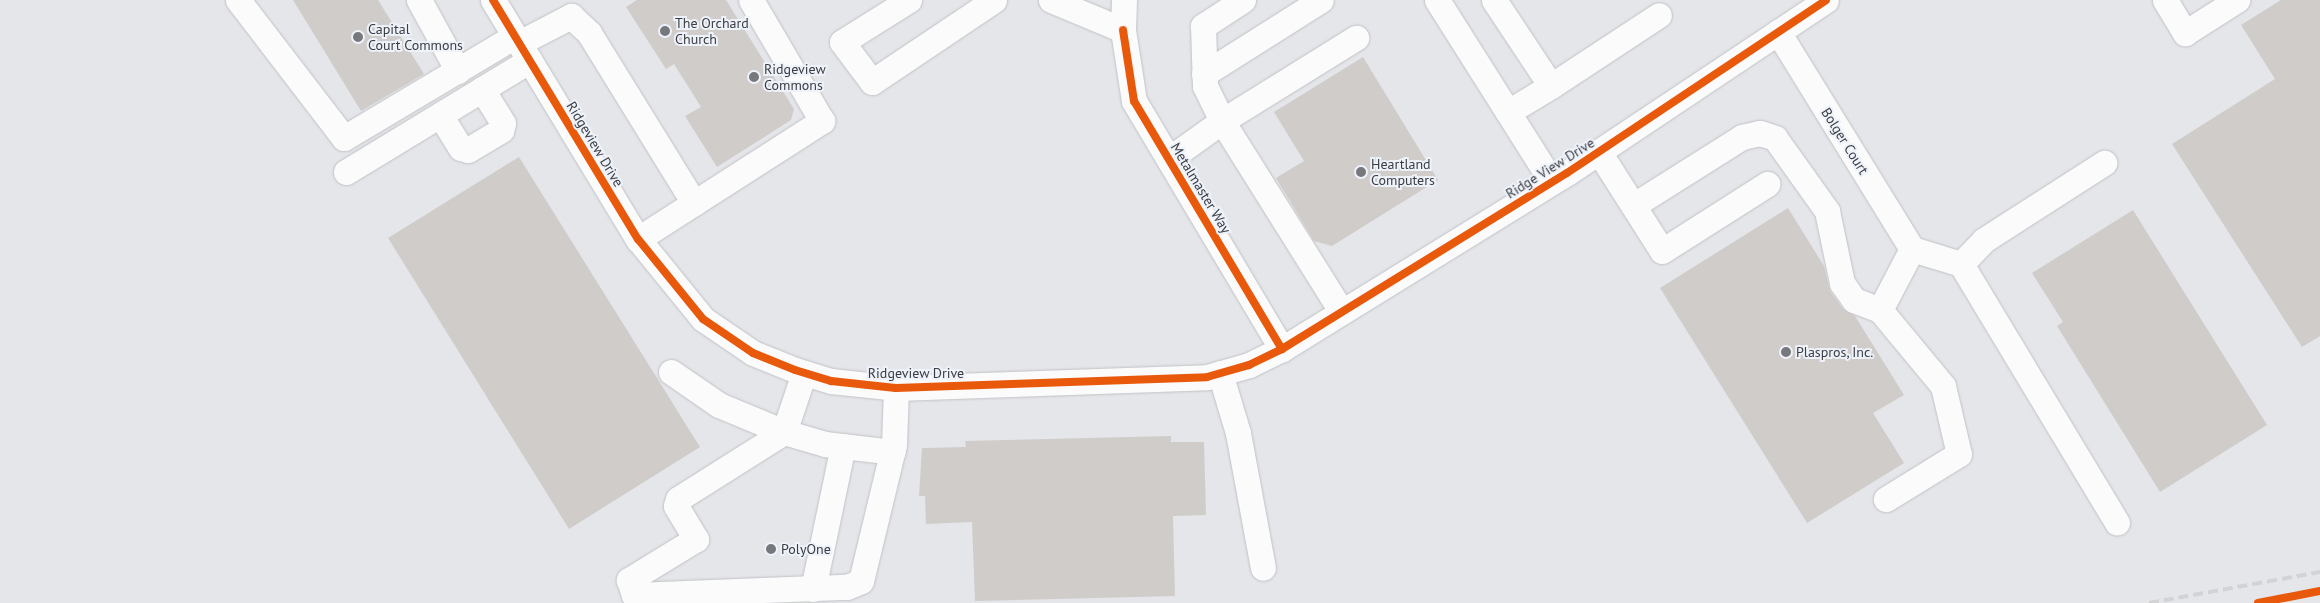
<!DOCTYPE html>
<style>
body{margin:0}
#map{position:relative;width:2320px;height:603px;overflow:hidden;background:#e4e6ea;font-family:"PT Sans",sans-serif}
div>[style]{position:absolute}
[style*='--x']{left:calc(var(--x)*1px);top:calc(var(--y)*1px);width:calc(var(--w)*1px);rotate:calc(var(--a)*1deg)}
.building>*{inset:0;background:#d0ccca}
.roads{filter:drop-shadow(0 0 1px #c1c2c5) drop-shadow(0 0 1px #c1c2c5)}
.minor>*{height:25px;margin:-12.5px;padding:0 12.5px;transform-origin:12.5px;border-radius:12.5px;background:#fbfbfc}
.rail>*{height:4px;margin-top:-2px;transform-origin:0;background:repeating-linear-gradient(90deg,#d3d3d5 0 10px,transparent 0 15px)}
.cycleway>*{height:8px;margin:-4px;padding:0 4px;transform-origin:4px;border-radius:4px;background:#e8590c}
.dots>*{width:14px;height:14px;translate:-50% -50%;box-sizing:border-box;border:2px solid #eef2fa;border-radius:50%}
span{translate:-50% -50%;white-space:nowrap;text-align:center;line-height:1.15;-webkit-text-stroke:4px #eef2fa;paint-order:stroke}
.poi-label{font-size:14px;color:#3b3d40}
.left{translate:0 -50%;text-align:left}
.street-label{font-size:14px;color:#3b3d40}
</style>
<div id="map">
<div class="building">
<i style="clip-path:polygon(293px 0,378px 0,424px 74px,361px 111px)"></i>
<i style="clip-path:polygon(637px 0,726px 0,794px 109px,791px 120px,717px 167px,685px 116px,701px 107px,674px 64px,666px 69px,626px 7px)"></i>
<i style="clip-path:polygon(2281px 0,2320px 0,2320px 336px,2302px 347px,2172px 144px,2275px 79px,2241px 25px)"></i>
<i style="clip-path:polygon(1363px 57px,1438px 180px,1332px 246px,1314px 241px,1276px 178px,1304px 161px,1274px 112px)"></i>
<i style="clip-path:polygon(519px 157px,700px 447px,569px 529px,388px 238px)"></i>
<i style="clip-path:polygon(1788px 208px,1824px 266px,1830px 291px,1843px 309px,1855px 316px,1904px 395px,1873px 413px,1904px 463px,1807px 523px,1660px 288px)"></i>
<i style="clip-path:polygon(2133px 210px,2267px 425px,2160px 492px,2057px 326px,2063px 322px,2032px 273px)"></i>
<i style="clip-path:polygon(1171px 436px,1171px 442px,1204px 442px,1206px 515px,1173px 516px,1175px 596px,975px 601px,972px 522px,926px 524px,925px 496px,919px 496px,922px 448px,966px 447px,965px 441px)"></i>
</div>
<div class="roads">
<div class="minor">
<i style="--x:238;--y:0;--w:174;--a:52.5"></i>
<i style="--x:344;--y:138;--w:199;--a:-30.8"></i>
<i style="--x:419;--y:0;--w:81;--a:61.2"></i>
<i style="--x:493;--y:0;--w:280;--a:58.8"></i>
<i style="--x:638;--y:239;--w:103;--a:50.9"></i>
<i style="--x:703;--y:319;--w:60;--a:34.2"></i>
<i style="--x:753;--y:353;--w:45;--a:22"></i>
<i style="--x:795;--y:370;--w:38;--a:17"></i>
<i style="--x:831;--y:381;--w:65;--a:6.1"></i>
<i style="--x:896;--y:388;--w:311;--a:-2"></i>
<i style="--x:1207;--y:377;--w:44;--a:-15.9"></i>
<i style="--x:1249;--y:365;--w:37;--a:-26"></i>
<i style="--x:1282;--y:349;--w:335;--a:-31.7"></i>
<i style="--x:1567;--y:173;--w:311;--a:-33.7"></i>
<i style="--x:909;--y:0;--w:79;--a:147.9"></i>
<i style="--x:842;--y:42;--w:50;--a:53.1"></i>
<i style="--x:872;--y:82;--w:147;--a:-33.9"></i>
<i style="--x:1051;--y:0;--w:78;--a:22.6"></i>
<i style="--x:1124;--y:0;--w:30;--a:92"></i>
<i style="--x:1123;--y:30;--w:72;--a:81.2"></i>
<i style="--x:1134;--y:101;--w:289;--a:59.2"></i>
<i style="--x:1243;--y:0;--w:48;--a:147"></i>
<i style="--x:1203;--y:26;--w:60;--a:88.1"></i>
<i style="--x:1205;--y:86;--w:39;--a:64"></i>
<i style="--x:1222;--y:121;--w:158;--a:-31.8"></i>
<i style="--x:1437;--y:0;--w:215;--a:57.7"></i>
<i style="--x:1494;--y:0;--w:103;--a:56.5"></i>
<i style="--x:1551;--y:86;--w:50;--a:148.8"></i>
<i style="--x:2165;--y:0;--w:39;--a:59"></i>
<i style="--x:2185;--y:33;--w:62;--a:-32.4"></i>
<i style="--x:1778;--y:32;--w:255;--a:58.3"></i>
<i style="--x:519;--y:43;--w:59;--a:-27.4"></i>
<i style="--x:571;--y:16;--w:25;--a:43"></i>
<i style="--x:589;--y:33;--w:200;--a:58.3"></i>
<i style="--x:1204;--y:74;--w:138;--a:-32.3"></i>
<i style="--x:1551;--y:86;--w:129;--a:-33.3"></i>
<i style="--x:440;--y:115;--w:39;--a:58"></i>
<i style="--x:461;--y:148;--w:7;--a:16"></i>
<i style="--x:468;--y:150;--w:39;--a:-31"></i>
<i style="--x:501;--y:130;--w:7;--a:-74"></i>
<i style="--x:503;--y:123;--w:40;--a:-122"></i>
<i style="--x:1599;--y:152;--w:117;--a:57.5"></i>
<i style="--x:1662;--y:251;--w:125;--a:-32.5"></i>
<i style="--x:1169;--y:159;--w:65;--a:-35.6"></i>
<i style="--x:1222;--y:121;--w:224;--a:57.9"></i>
<i style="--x:346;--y:172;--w:215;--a:-31.3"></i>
<i style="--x:1634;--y:205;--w:128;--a:-32.2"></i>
<i style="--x:1742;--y:137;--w:18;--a:-13"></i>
<i style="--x:1760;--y:133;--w:16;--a:18"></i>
<i style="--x:1775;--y:138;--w:90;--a:54.5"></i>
<i style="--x:1827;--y:211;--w:74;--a:78.2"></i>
<i style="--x:1842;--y:283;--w:21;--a:55"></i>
<i style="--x:1854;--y:300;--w:28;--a:21"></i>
<i style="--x:1880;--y:310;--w:99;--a:50.3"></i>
<i style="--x:1943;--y:386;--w:70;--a:76.8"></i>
<i style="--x:1959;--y:454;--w:86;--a:148.3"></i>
<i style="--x:638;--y:239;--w:219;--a:-32.7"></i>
<i style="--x:822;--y:121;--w:140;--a:-120.4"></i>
<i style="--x:1912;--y:249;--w:51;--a:17"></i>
<i style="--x:1961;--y:264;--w:302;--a:58.9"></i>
<i style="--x:1961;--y:264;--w:33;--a:-46"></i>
<i style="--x:1984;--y:240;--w:143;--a:-32.7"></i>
<i style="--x:1880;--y:310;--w:69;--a:-62.3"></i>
<i style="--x:671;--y:372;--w:58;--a:34.5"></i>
<i style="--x:719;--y:405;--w:70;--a:22.6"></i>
<i style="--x:784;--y:432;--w:43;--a:16.3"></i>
<i style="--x:825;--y:444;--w:68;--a:6.7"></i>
<i style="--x:804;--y:373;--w:62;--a:108.7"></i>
<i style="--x:784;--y:432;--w:125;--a:147.7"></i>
<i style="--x:678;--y:499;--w:7;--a:106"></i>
<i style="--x:676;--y:506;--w:39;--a:59"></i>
<i style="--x:696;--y:539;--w:79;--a:148.5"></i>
<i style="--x:629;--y:580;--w:16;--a:72"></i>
<i style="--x:634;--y:595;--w:213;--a:-2.2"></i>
<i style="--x:847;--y:587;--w:15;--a:-23"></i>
<i style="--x:861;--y:581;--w:140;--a:-76.4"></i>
<i style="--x:894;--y:445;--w:57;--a:-88"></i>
<i style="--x:1220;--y:373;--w:63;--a:73.3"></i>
<i style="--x:1238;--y:433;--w:137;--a:79.5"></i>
<i style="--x:813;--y:589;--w:146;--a:-78.2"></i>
</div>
</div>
<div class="rail">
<i style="--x:2149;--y:603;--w:174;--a:-10.3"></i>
</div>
<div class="cycleway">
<i style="--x:493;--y:0;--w:280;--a:58.8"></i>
<i style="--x:638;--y:239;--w:103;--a:50.9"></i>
<i style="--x:703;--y:319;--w:60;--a:34.2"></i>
<i style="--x:753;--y:353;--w:45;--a:22"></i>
<i style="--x:795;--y:370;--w:38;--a:17"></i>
<i style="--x:831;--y:381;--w:65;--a:6.1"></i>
<i style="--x:896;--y:388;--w:311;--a:-2"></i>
<i style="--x:1207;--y:377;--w:44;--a:-15.9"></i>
<i style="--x:1249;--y:365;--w:37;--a:-26"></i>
<i style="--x:1282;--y:349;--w:335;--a:-31.7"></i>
<i style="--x:1567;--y:173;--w:311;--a:-33.7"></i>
<i style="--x:1123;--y:30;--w:72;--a:81.2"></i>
<i style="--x:1134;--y:101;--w:289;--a:59.2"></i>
<i style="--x:2258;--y:603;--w:63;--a:-11"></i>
</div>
<div class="dots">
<i style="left:665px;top:31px;background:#76787c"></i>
<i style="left:358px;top:37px;background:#76787c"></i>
<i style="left:754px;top:77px;background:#76787c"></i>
<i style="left:1361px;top:172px;background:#76787c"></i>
<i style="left:1786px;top:352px;background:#76787c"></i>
<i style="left:771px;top:549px;background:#76787c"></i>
</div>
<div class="poi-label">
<span class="left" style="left:675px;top:31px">The Orchard<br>Church</span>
<span class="left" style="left:368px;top:37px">Capital<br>Court Commons</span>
<span class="left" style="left:764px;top:77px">Ridgeview<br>Commons</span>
<span class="left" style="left:1371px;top:172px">Heartland<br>Computers</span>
<span class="left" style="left:1796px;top:352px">Plaspros, Inc.</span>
<span class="left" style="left:781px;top:549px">PolyOne</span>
</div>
<div class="street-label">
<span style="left:1845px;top:141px;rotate:58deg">Bolger Court</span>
<span style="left:595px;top:144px;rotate:59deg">Ridgeview Drive</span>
<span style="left:1550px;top:168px;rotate:-32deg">Ridge View Drive</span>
<span style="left:1201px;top:188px;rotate:59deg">Metalmaster Way</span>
<span style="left:916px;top:373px">Ridgeview Drive</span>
</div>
</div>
